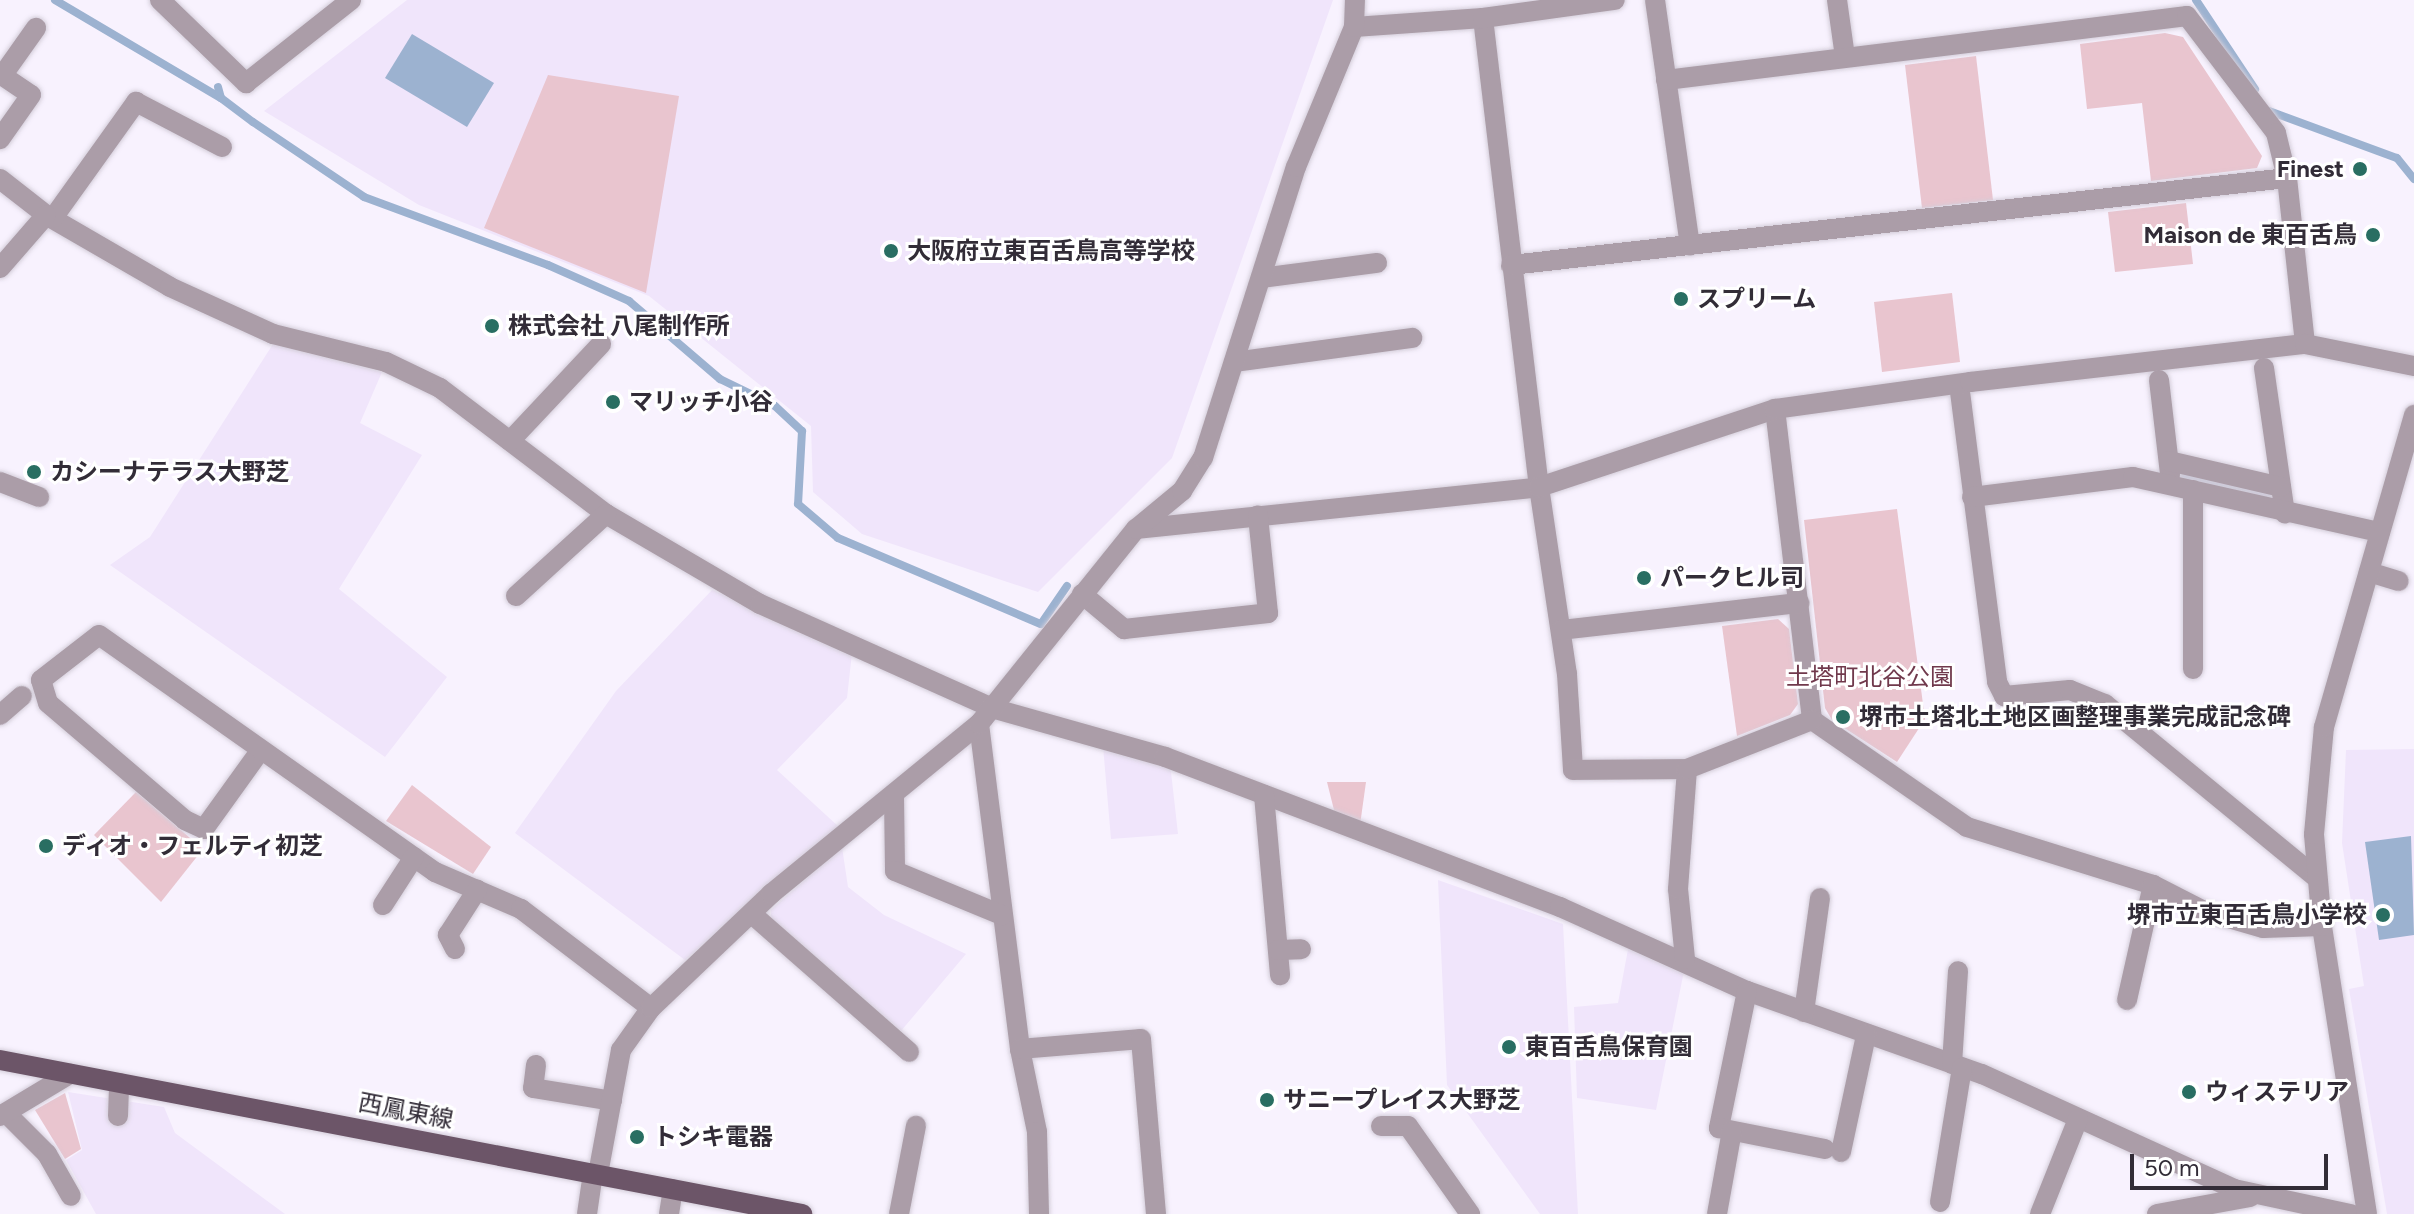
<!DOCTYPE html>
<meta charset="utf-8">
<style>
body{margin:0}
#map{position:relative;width:2414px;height:1214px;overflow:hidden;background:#f8f2fe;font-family:Figtree,"Noto Sans JP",sans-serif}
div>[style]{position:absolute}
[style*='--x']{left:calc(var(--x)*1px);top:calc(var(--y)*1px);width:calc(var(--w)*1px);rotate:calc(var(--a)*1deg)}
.built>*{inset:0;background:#f0e5fb}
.green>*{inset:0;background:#e9c5cf}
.water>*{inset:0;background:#9cb2d0}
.stream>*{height:8px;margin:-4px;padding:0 4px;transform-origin:4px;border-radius:4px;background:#9cb2d0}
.roads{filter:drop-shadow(0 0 2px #d4ceda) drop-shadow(0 0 2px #d4ceda)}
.minor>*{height:20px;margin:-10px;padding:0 10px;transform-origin:10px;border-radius:10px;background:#ab9da8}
.major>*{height:20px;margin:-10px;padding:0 10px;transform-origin:10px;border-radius:10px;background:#6c5568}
.dots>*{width:22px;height:22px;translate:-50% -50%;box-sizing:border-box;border:4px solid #fff;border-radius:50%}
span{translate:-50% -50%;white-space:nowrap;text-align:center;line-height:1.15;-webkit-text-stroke:6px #fff;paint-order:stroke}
.poi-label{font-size:24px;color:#322c37;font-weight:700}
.right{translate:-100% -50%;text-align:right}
.left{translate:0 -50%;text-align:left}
.park-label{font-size:24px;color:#70394c}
.street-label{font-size:24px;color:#322c37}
.scale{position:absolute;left:2130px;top:1154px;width:198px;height:36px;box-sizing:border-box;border:4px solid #322c37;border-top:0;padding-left:10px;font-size:24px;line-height:28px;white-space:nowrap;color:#322c37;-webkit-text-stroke:6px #fff;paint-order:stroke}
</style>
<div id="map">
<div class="built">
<i style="clip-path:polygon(407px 0,1333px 0,1172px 458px,1038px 592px,862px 534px,813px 492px,811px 426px,649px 296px,419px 205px,264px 111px)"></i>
<i style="clip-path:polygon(273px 344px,382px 372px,360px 423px,422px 455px,339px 589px,447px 677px,385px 757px,110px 565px,150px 537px)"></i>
<i style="clip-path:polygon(712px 590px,852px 653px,847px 698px,777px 770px,839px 827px,685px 960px,515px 833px,616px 691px)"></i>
<i style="clip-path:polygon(1103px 746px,1170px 763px,1178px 834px,1111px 839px)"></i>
<i style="clip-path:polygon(2414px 749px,2414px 1214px,2387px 1214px,2349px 989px,2364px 986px,2342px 843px,2346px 750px)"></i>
<i style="clip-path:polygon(842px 847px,848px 887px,884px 915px,966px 954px,901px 1031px,771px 921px,771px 910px)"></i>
<i style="clip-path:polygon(1438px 880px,1563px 924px,1578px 1214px,1540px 1214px,1447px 1085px)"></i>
<i style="clip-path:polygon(1629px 944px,1684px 971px,1656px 1110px,1577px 1098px,1574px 1007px,1618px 1003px)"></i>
<i style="clip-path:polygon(68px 1092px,164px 1107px,175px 1133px,285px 1214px,96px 1214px,66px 1160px,82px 1150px)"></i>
</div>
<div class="green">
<i style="clip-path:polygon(2165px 33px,2183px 37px,2262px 156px,2257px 168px,2151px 181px,2142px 103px,2087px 109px,2080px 44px)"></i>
<i style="clip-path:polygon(1976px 56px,1993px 200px,1922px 208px,1905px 65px)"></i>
<i style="clip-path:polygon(548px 75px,679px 96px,646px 293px,484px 228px)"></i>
<i style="clip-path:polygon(2186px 203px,2193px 264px,2115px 272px,2108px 212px)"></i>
<i style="clip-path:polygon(1952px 293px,1960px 362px,1882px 372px,1874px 302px)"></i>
<i style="clip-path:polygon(1897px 509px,1925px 719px,1897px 762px,1832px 720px,1825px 708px,1804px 520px)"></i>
<i style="clip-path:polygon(1778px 619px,1789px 629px,1798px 704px,1790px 715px,1737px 736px,1722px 626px)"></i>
<i style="clip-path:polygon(1327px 782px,1366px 782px,1360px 825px,1335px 814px)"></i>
<i style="clip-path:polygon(412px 785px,491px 847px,473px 874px,386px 821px)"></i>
<i style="clip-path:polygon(136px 792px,203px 849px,161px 902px,94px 835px)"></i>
<i style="clip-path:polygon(65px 1093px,81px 1149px,65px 1159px,35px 1110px)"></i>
</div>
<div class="water">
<i style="clip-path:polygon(412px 34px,494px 83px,467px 127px,385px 78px)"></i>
<i style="clip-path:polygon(2411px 836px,2414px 935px,2379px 940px,2365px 842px)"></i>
</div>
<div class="stream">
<i style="--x:55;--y:0;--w:193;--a:30.6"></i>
<i style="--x:2196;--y:0;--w:107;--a:56.5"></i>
<i style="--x:218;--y:87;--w:11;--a:75"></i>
<i style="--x:221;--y:98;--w:40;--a:37"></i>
<i style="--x:253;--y:122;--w:134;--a:34"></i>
<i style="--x:364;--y:197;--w:196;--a:20.3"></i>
<i style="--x:548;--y:265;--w:89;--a:24"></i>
<i style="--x:629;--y:301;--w:120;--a:40.6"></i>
<i style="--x:720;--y:379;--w:61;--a:26.1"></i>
<i style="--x:775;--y:406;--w:37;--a:43"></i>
<i style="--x:802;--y:431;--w:73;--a:93.1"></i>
<i style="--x:798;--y:504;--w:52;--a:40.4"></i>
<i style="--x:838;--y:538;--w:220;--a:23"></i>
<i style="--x:1041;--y:624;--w:46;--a:-55.6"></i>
<i style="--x:2269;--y:111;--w:136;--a:20.2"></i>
<i style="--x:2397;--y:158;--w:27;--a:51"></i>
<i style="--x:2178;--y:477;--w:95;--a:12.1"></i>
</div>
<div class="roads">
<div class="minor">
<i style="--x:160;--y:0;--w:120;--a:44"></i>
<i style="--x:246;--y:83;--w:134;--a:-38.3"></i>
<i style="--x:1655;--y:0;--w:248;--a:81.9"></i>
<i style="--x:1837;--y:0;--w:58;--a:82"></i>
<i style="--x:1483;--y:18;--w:472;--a:83.2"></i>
<i style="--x:1539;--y:487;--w:189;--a:81.5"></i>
<i style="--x:1567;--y:674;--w:96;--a:86.4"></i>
<i style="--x:1573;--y:770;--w:114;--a:-0.5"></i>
<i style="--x:1354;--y:27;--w:129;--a:-4"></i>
<i style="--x:1483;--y:18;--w:133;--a:-7.8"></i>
<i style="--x:0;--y:74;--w:37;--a:34"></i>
<i style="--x:31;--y:95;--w:54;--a:125.2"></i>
<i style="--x:2;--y:76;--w:59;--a:-54.7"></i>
<i style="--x:1666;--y:80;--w:525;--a:-7"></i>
<i style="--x:2187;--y:16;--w:147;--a:52.7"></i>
<i style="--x:2276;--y:133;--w:46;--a:76.3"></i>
<i style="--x:2287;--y:178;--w:167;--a:83.8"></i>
<i style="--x:0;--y:179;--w:58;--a:38"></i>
<i style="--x:46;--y:215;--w:143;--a:30.1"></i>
<i style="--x:170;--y:287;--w:113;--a:24.5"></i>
<i style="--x:273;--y:334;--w:116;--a:13.9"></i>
<i style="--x:386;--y:362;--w:60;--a:25.7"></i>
<i style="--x:440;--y:388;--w:208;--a:37.2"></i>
<i style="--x:606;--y:514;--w:178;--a:30.3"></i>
<i style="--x:760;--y:604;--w:254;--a:24.1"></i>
<i style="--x:992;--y:708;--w:180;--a:15.8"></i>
<i style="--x:1165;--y:757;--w:423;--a:20.8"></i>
<i style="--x:1560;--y:907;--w:205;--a:24.2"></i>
<i style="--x:1747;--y:991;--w:249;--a:19.5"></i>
<i style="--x:1982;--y:1074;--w:277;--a:24.5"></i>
<i style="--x:2234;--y:1189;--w:120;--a:12.1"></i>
<i style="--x:53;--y:218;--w:143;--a:-54.4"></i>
<i style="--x:136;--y:102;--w:97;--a:27.6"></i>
<i style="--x:1511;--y:265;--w:781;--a:-6.4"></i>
<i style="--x:0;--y:268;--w:70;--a:-49"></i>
<i style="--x:1261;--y:278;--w:117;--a:-7.4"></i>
<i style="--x:1234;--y:362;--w:180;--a:-7.7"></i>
<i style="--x:2264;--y:368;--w:147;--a:81.8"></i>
<i style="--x:2159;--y:380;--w:95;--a:83.3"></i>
<i style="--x:1959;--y:384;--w:300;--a:82.7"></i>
<i style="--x:1997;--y:682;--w:16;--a:63"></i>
<i style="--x:2004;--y:696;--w:66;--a:-5.2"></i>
<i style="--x:2070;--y:690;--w:38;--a:22"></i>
<i style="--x:2105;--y:704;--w:274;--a:39.4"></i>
<i style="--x:1775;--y:409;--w:313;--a:83.2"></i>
<i style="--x:1812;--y:720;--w:188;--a:34.6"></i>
<i style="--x:1967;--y:827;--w:195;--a:17.3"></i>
<i style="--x:2153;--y:885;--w:57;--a:27"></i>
<i style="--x:2204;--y:911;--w:61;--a:16.1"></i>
<i style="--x:2263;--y:928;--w:59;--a:-1.9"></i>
<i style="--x:510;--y:441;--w:133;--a:-46.8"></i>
<i style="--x:2169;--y:461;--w:115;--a:13.1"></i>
<i style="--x:0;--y:482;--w:42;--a:21"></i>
<i style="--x:1972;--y:497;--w:162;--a:-7.1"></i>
<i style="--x:2133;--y:477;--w:253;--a:12.6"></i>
<i style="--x:1136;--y:529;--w:405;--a:-5.9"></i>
<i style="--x:1539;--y:487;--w:249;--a:-18.3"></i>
<i style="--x:1775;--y:409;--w:197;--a:-7.9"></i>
<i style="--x:1970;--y:382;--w:337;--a:-6.5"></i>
<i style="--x:2305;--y:344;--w:111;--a:11.4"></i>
<i style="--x:2369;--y:572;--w:31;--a:17"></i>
<i style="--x:1082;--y:594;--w:55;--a:39.8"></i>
<i style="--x:1124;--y:629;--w:145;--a:-6.3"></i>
<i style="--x:1268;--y:613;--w:98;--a:-95.9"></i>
<i style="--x:516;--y:596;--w:122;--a:-42.3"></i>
<i style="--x:1561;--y:630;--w:240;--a:-6.5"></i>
<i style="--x:2193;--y:669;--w:179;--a:-90"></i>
<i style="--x:0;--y:715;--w:29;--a:-41"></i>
<i style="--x:979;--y:724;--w:328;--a:82.8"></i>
<i style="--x:1020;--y:1049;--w:85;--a:78.4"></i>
<i style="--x:1037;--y:1132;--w:82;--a:88.6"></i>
<i style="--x:260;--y:751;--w:96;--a:125.7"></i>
<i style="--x:204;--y:829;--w:21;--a:-155"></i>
<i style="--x:185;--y:820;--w:180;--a:-139.5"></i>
<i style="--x:48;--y:703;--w:24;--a:-107"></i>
<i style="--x:41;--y:680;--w:73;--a:-37.8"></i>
<i style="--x:99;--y:635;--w:411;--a:35.2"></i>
<i style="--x:435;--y:872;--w:94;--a:23.3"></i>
<i style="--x:521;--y:909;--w:163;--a:37.3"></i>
<i style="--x:1264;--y:795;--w:181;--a:84.9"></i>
<i style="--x:894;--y:797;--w:74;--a:89.2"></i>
<i style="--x:895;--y:871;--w:116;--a:22.4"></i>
<i style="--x:383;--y:905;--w:57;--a:-57.1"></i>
<i style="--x:752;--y:914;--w:209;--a:41.3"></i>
<i style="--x:455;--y:949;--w:16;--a:-117"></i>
<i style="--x:448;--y:935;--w:54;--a:-57.2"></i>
<i style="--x:1278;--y:950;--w:23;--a:-2"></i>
<i style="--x:1685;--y:959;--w:70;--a:-95.7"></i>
<i style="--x:1678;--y:889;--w:120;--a:-85.7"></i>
<i style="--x:1687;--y:769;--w:134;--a:-21.4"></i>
<i style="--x:1747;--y:991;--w:140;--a:101.6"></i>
<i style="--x:1719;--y:1128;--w:108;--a:11.2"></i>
<i style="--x:2127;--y:1000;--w:118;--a:-77.3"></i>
<i style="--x:1804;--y:1012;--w:115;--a:-82"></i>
<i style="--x:1020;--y:1049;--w:121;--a:-4.7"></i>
<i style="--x:1141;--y:1039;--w:176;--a:85.1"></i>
<i style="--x:1952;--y:1064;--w:93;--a:-86.3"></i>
<i style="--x:536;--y:1065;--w:23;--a:97"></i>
<i style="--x:533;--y:1088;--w:80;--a:9.3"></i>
<i style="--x:6;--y:1113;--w:58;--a:45"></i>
<i style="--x:47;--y:1154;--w:48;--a:60.3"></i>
<i style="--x:0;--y:1116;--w:82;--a:-31"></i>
<i style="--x:118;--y:1116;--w:33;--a:-88"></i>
<i style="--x:1381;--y:1126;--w:27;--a:0"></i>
<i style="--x:1408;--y:1126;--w:108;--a:54.8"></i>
<i style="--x:1841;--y:1152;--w:120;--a:-77.9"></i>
<i style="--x:598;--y:1174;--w:126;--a:-79.5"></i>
<i style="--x:621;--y:1050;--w:52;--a:-54.5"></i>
<i style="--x:651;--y:1008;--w:166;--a:-43.5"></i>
<i style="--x:771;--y:894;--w:269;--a:-39.3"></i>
<i style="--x:979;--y:724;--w:250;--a:-51.2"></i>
<i style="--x:1136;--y:529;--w:60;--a:-39.6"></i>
<i style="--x:1182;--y:491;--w:39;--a:-58"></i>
<i style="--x:1203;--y:458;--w:305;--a:-72.3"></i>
<i style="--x:1296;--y:167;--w:152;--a:-67.5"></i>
<i style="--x:1354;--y:27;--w:27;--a:-88"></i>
<i style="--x:1940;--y:1202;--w:136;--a:-80.7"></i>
<i style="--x:587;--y:1214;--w:41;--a:-81.7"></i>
<i style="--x:669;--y:1214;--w:25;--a:-81"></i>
<i style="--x:899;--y:1214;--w:90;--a:-79.1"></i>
<i style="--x:1717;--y:1214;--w:84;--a:-79.8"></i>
<i style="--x:2040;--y:1214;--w:102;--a:-68.2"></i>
<i style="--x:2157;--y:1214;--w:95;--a:-10.4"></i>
<i style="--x:2367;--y:1214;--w:291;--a:-98.9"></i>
<i style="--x:2322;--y:926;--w:92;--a:-95"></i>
<i style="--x:2314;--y:834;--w:107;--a:-84.7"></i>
<i style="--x:2324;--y:727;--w:325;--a:-73.9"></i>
</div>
<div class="major">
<i style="--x:0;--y:1060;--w:817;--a:10.87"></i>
</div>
</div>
<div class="dots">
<i style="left:2360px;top:169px;background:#296e62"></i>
<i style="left:2373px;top:235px;background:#296e62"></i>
<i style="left:891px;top:251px;background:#296e62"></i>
<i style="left:1681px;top:299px;background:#296e62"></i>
<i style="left:492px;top:326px;background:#296e62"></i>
<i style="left:613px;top:402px;background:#296e62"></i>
<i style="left:34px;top:472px;background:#296e62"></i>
<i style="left:1644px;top:578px;background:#296e62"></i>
<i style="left:1843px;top:717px;background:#296e62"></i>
<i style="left:46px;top:846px;background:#296e62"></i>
<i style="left:2383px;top:915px;background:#296e62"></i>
<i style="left:1509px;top:1047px;background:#296e62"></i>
<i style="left:2189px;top:1092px;background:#296e62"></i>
<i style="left:1267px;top:1100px;background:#296e62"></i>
<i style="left:637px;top:1137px;background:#296e62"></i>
</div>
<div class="poi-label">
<span class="right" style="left:2344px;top:169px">Finest</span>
<span class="right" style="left:2357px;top:235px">Maison de 東百舌鳥</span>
<span class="left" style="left:907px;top:251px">大阪府立東百舌鳥高等学校</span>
<span class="left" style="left:1697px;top:299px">スプリーム</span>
<span class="left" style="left:508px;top:326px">株式会社 八尾制作所</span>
<span class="left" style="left:629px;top:402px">マリッチ小谷</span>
<span class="left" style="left:50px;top:472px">カシーナテラス大野芝</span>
<span class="left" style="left:1660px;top:578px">パークヒル司</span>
<span class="left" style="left:1859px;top:717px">堺市土塔北土地区画整理事業完成記念碑</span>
<span class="left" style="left:62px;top:846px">ディオ・フェルティ初芝</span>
<span class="right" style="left:2367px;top:915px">堺市立東百舌鳥小学校</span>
<span class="left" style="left:1525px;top:1047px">東百舌鳥保育園</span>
<span class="left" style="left:2205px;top:1092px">ウィステリア</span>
<span class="left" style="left:1283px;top:1100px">サニープレイス大野芝</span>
<span class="left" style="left:653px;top:1137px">トシキ電器</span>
</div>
<div class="park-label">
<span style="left:1870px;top:677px">土塔町北谷公園</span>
</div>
<div class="street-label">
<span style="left:406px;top:1111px;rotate:11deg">西鳳東線</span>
</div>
<div class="scale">50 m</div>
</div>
